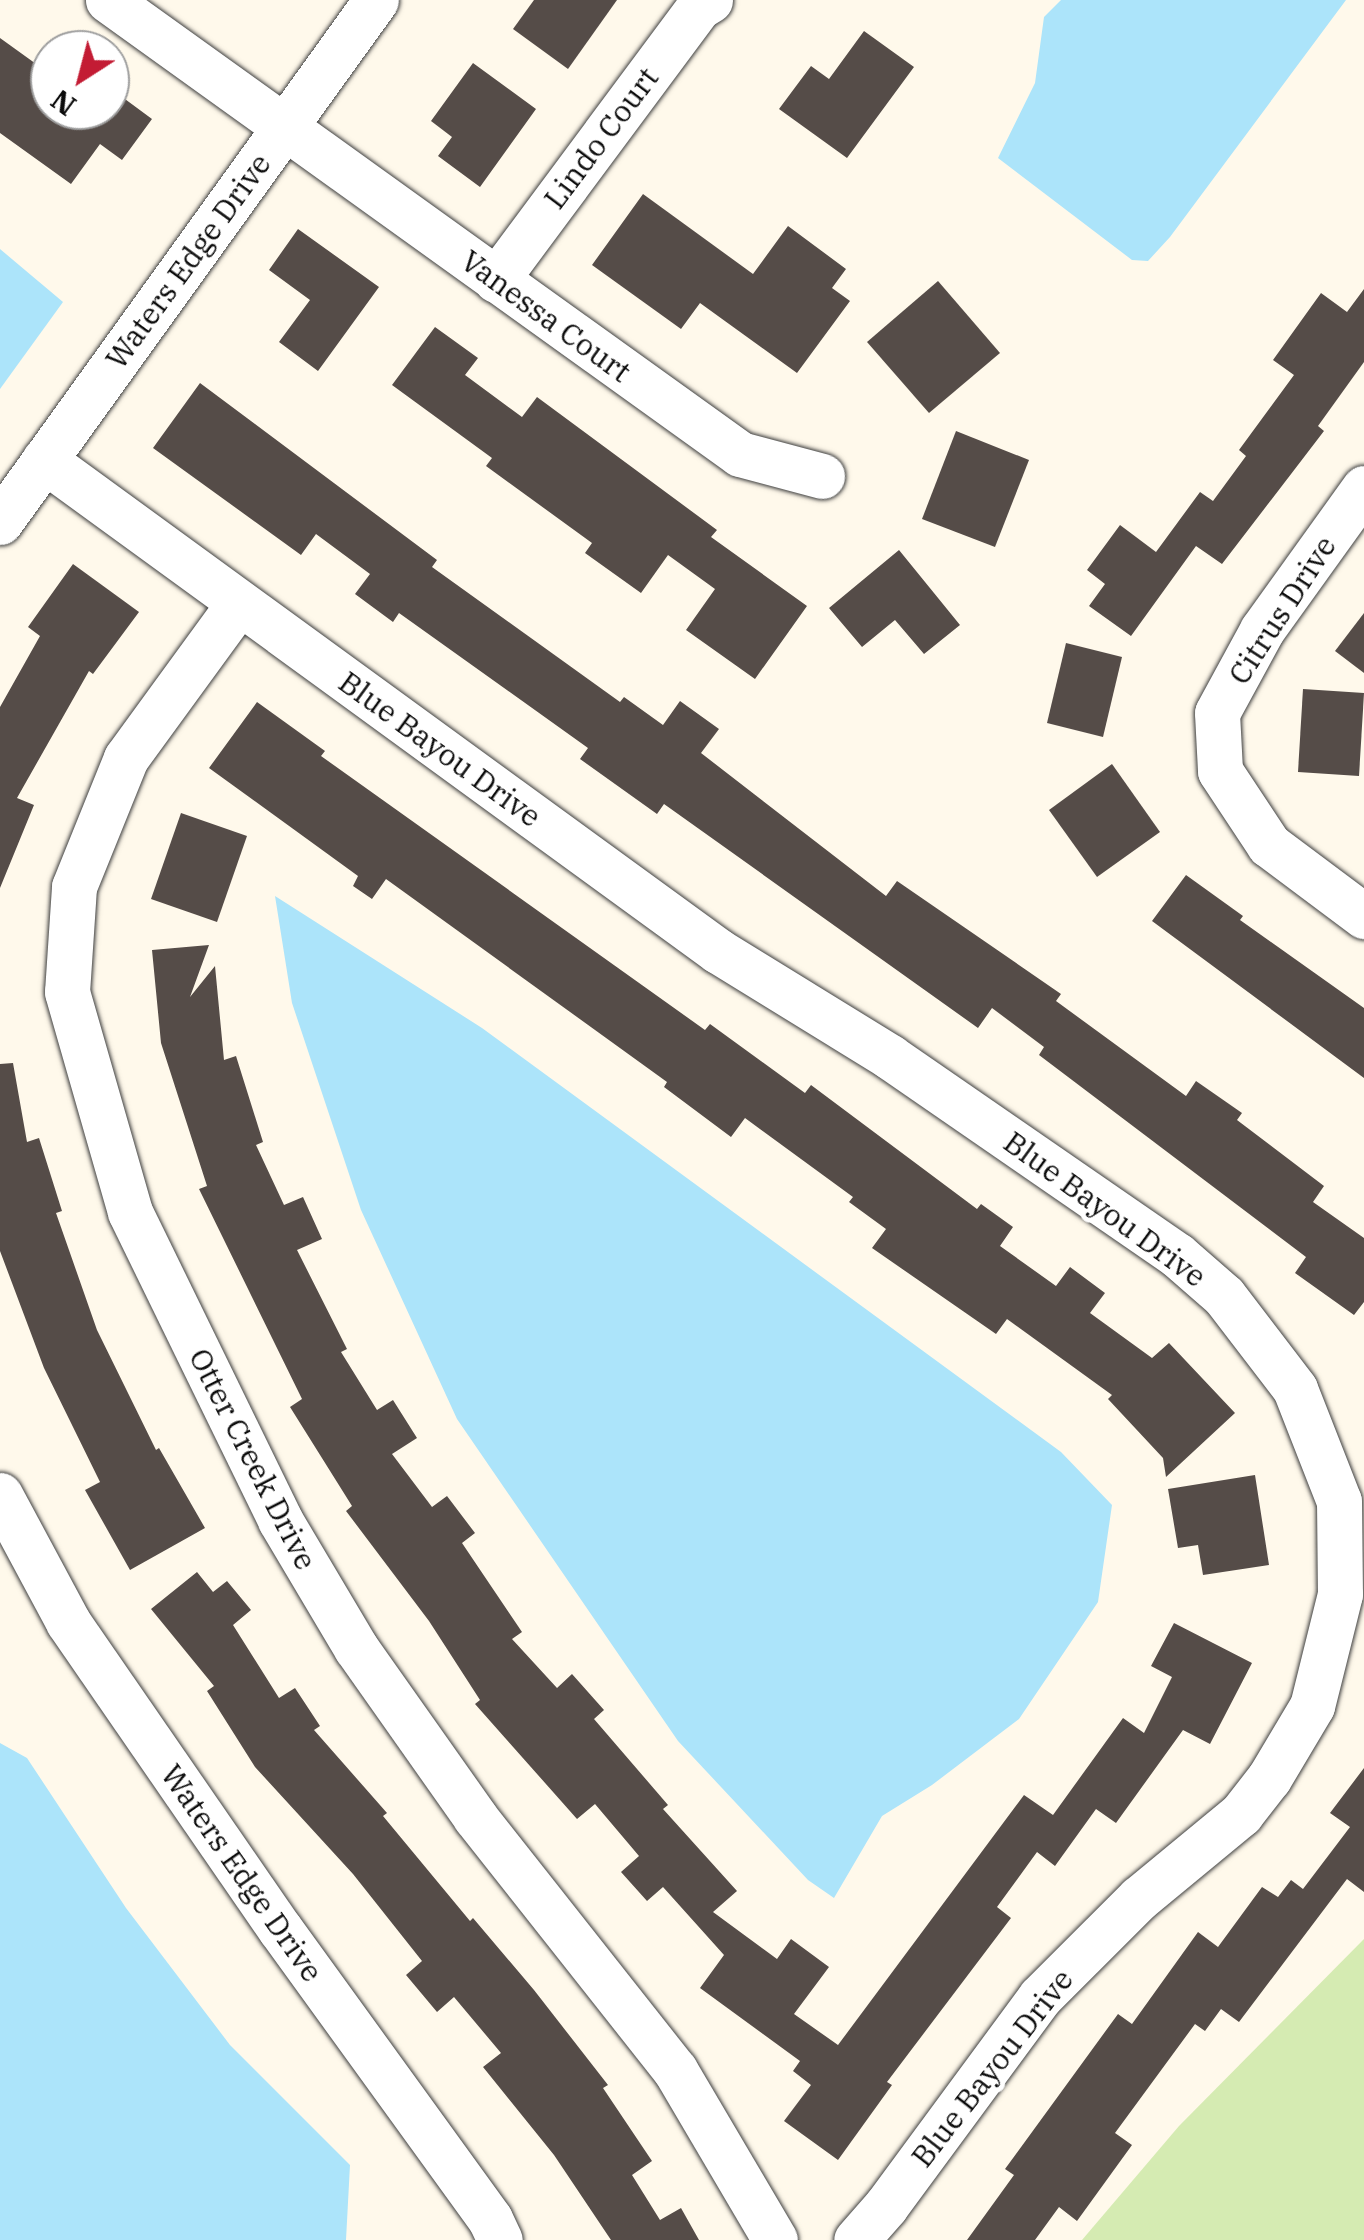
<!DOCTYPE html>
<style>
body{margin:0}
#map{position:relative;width:1364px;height:2240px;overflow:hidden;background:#fff9eb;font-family:"IBM Plex Serif",serif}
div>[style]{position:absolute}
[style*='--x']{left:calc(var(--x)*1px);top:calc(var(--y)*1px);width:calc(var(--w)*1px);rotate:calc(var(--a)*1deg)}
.green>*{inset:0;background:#d5ebb2}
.water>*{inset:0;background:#ace4fa}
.building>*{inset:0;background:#554c48}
.roads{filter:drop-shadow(0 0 2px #3f3f3f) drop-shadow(0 0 2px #3f3f3f)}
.minor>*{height:45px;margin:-22.5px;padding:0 22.5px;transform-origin:22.5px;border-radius:22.5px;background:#fff}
span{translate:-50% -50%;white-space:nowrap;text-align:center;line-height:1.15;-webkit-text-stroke:10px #fff;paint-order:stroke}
.street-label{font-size:30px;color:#0c0c0c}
.north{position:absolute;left:30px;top:30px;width:100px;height:100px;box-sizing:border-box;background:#fff;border:2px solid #9e9e9e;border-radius:50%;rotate:216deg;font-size:28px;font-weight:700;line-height:40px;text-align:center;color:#0c0c0c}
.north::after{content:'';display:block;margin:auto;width:35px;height:45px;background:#c31c34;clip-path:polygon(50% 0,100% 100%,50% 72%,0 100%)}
</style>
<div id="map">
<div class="green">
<i style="clip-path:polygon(1364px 1939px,1364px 2240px,1082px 2240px,1179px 2126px)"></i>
</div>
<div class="water">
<i style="clip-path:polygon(1061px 0,1346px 0,1170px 237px,1148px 261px,1132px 260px,998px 158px,1035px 83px,1044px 17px)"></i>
<i style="clip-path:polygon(0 249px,63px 302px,0 389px)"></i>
<i style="clip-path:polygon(275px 896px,482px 1028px,1061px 1452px,1112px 1505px,1098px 1602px,1019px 1719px,932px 1785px,882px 1816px,834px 1898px,808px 1880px,678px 1741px,457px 1419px,361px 1210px,292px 1003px)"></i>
<i style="clip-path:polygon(0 1743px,27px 1758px,126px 1908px,230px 2045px,350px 2165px,346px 2240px,0 2240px)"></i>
</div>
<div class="building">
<i style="clip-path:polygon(534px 0,617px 0,568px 69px,513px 29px)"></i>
<i style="clip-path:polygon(864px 31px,914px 67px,847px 158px,779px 109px,811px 66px,829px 79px)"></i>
<i style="clip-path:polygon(0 38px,50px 74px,50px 110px,110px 110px,110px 88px,152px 119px,122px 160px,100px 144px,71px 184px,0 133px)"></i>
<i style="clip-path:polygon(473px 63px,536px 109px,480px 187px,438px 156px,452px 137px,431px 121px)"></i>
<i style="clip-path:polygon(643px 194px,753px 274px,788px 226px,846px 269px,832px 288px,850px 301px,797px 373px,700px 303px,681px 329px,592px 265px)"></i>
<i style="clip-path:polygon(298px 229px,379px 287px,318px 371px,279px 342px,310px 300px,269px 270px)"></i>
<i style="clip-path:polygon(938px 281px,1000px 353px,929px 413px,867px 342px)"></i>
<i style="clip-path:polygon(1364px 289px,1364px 362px,1318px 426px,1324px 431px,1222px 564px,1196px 546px,1131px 636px,1089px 606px,1105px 584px,1087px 570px,1120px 525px,1156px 552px,1200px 492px,1213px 501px,1246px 456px,1239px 450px,1294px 375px,1273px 360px,1321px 293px,1347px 312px)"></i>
<i style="clip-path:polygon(435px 327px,478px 358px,465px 375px,522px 417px,537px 397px,717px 530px,711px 537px,807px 606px,755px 679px,686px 630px,715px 589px,668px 555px,641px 593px,585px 553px,592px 543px,486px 466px,492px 458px,392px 385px)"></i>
<i style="clip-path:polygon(200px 383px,437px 560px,432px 567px,620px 702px,624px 697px,663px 725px,680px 701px,719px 729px,701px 753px,886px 896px,897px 881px,1061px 994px,1056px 1001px,1186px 1096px,1196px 1081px,1242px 1113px,1237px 1120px,1324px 1186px,1313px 1202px,1364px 1238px,1364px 1302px,1354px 1315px,1295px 1273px,1306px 1257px,1039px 1055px,1044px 1047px,992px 1008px,978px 1028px,664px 804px,657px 814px,580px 759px,588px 748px,399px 613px,393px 622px,355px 594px,370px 574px,316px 534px,301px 555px,153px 448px)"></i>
<i style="clip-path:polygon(956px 431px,1029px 460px,995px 547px,922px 519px)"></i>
<i style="clip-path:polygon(899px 550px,960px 625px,924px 654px,895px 620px,862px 647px,829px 608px)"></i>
<i style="clip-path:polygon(73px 564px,139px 612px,93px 674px,89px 671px,17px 798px,34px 805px,0 888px,0 707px,40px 636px,28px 627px)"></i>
<i style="clip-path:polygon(1364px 613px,1364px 673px,1335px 651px)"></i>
<i style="clip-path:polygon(1066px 643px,1122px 657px,1103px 737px,1047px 723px)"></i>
<i style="clip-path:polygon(1303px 689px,1364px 693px,1359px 776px,1298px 772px)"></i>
<i style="clip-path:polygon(257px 702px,325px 751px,321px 756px,705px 1030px,710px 1024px,805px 1093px,811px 1085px,977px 1209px,981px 1204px,1013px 1227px,1000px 1246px,1056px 1286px,1070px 1267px,1105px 1293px,1090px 1313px,1152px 1358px,1169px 1343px,1235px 1413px,1166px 1477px,1163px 1458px,1108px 1399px,1112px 1395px,1007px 1319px,996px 1334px,872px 1248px,886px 1229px,849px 1202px,853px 1197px,745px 1118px,731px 1137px,664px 1087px,667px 1082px,386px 879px,372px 899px,353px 886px,358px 876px,209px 768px)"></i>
<i style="clip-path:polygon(1112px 764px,1160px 832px,1097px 877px,1049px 810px)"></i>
<i style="clip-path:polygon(181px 813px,247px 836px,217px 922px,151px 899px)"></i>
<i style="clip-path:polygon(1186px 875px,1243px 916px,1240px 920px,1364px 1008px,1364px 1078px,1152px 921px)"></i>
<i style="clip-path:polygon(209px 945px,190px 997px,215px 966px,224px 1060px,236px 1056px,263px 1142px,256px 1145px,284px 1205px,303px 1197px,322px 1239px,297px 1250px,347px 1349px,341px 1352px,377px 1410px,393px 1400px,417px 1438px,392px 1454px,432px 1507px,447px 1496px,475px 1533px,462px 1543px,522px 1632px,512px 1639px,557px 1688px,572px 1674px,604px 1710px,594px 1719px,668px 1805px,663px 1809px,737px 1891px,713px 1912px,777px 1959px,791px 1939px,829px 1967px,794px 2014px,838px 2045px,1024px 1795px,1053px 1815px,1123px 1718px,1144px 1733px,1172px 1677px,1151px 1666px,1174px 1623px,1252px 1663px,1210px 1744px,1183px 1730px,1116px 1823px,1096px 1809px,1055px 1866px,1037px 1852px,997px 1907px,1011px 1918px,887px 2082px,892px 2085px,838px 2160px,784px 2121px,811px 2085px,793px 2071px,800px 2061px,700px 1988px,724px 1955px,663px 1887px,647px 1901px,621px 1872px,639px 1856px,595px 1804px,577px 1819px,475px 1704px,480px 1700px,429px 1621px,346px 1511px,352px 1506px,290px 1407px,302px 1399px,199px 1189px,207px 1186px,161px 1043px,152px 950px)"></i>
<i style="clip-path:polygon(13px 1063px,27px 1142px,39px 1138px,62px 1211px,56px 1213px,97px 1330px,156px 1450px,159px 1448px,205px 1528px,130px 1570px,85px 1490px,100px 1482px,44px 1368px,0 1251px,0 1064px)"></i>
<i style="clip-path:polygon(1255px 1475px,1269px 1565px,1203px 1575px,1198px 1545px,1178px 1548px,1168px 1489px)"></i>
<i style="clip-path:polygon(197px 1572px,213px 1592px,227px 1581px,251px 1610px,233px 1625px,279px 1698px,295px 1688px,320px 1726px,314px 1730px,387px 1813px,383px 1816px,470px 1921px,473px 1918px,534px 1990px,608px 2085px,603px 2088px,652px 2161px,632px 2175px,660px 2220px,681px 2208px,699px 2240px,611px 2240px,554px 2155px,483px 2067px,501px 2053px,454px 1997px,437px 2012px,406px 1975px,422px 1961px,353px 1874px,255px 1767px,207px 1691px,214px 1686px,151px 1609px)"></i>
<i style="clip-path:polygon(1364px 1768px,1364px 1892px,1347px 1879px,1239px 2022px,1221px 2009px,1205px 2031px,1195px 2024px,1115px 2133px,1132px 2145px,1077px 2221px,1059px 2207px,1035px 2240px,967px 2240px,1014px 2175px,1005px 2169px,1118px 2014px,1132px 2024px,1198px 1932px,1218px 1947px,1262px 1887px,1278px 1897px,1291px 1880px,1303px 1889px,1350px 1827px,1330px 1813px)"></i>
</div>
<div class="roads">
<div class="minor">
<i style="--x:108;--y:0;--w:778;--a:35.69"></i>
<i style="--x:740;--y:454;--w:85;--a:15"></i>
<i style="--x:496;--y:280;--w:340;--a:-53.4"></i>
<i style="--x:699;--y:7;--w:13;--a:-32"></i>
<i style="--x:44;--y:460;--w:834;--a:36.07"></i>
<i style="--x:718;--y:951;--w:202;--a:31.6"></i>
<i style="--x:890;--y:1057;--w:349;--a:34.6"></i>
<i style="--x:1177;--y:1255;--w:62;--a:41.1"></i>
<i style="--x:1224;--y:1296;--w:117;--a:52.6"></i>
<i style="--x:1295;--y:1389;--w:120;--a:68.6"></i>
<i style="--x:1339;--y:1501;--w:93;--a:89.4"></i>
<i style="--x:1340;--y:1594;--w:115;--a:104"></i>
<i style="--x:1312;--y:1706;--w:84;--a:120.8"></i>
<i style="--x:1269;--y:1778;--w:46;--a:127.9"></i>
<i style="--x:1241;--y:1814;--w:132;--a:140.5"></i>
<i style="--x:1139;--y:1898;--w:140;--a:135"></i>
<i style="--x:1040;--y:1997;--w:260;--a:126.4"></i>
<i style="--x:886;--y:2206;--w:45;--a:131.4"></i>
<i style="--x:1364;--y:488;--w:175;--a:125.7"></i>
<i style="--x:1262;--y:630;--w:94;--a:118.5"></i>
<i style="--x:1217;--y:713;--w:58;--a:87"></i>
<i style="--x:1220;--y:771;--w:89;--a:56.5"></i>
<i style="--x:1269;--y:845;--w:119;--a:36.8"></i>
<i style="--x:0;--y:522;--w:643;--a:-54.23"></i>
<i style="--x:239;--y:603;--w:192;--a:126.1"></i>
<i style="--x:126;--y:758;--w:139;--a:112"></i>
<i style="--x:74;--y:887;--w:105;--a:93.8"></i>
<i style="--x:67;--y:992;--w:229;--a:74"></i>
<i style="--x:130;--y:1212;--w:343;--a:64"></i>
<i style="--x:280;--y:1520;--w:149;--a:59.3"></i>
<i style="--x:356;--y:1648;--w:207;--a:54.8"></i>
<i style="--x:475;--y:1817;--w:323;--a:51.7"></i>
<i style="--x:675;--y:2070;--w:197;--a:59.5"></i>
<i style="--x:0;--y:1495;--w:144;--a:61.8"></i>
<i style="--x:68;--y:1622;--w:373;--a:55.4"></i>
<i style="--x:280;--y:1929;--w:358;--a:54.1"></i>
<i style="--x:490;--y:2219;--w:23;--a:65"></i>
</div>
</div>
<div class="street-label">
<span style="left:601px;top:138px;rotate:-53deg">Lindo Court</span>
<span style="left:188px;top:261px;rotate:-54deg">Waters Edge Drive</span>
<span style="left:546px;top:316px;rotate:36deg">Vanessa Court</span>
<span style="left:1282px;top:610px;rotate:-57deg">Citrus Drive</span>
<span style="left:440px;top:749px;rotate:36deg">Blue Bayou Drive</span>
<span style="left:1105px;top:1209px;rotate:36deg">Blue Bayou Drive</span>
<span style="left:253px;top:1459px;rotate:63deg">Otter Creek Drive</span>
<span style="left:242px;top:1873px;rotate:55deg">Waters Edge Drive</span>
<span style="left:992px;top:2068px;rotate:-52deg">Blue Bayou Drive</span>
</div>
<div class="north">N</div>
</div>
